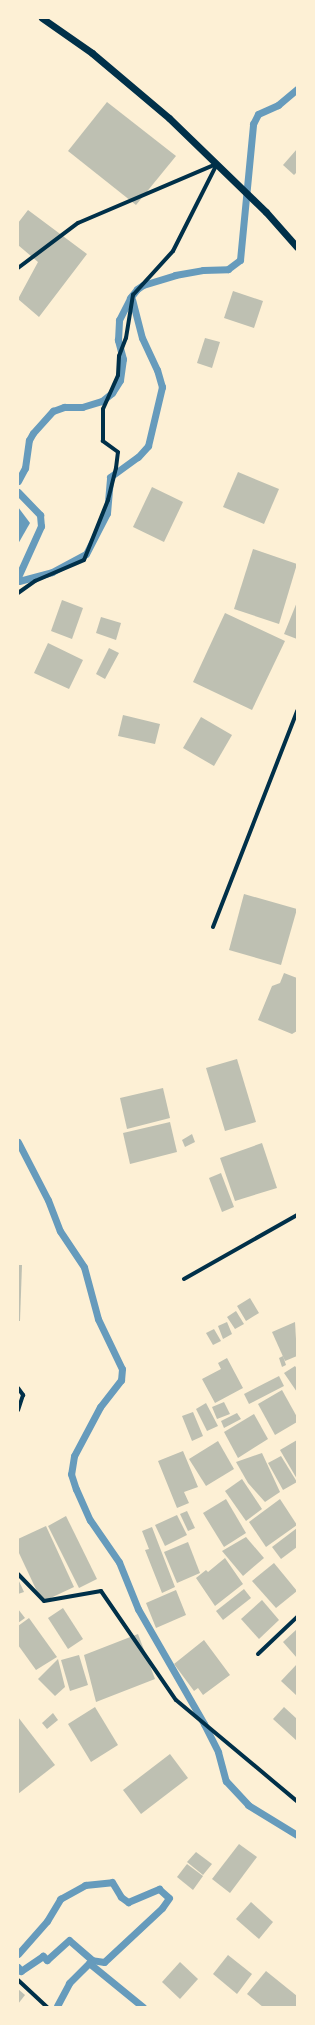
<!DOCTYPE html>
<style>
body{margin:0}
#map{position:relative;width:315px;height:2025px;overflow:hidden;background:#fdf0d5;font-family:Jost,sans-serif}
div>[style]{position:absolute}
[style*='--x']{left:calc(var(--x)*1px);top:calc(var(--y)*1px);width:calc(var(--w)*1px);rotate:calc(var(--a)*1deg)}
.water>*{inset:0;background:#669bbc}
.stream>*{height:7px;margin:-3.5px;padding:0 3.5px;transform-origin:3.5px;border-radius:3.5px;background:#669bbc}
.building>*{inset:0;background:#bec0b2}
.minor>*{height:4px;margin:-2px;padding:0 2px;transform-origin:2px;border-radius:2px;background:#003049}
.tertiary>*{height:7px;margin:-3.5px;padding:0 3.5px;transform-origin:3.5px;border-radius:3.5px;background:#003049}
span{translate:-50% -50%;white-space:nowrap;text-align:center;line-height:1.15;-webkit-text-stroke:4px #fdf0d5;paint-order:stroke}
.frame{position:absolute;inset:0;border:19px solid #fdf0d5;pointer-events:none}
</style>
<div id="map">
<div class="water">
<i style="clip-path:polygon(18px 507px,30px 523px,18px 544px)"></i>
</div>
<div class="stream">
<i style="--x:18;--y:481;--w:15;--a:-62"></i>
<i style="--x:25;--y:468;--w:28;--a:-82"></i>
<i style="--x:29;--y:440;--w:8;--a:-60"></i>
<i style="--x:33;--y:433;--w:30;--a:-48"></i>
<i style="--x:53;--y:411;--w:12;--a:-20"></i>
<i style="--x:64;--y:407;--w:18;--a:0"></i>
<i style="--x:82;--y:407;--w:21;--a:-17"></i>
<i style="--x:102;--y:401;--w:13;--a:-39"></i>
<i style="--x:112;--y:393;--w:15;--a:-58"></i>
<i style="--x:120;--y:380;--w:21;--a:-82"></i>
<i style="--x:123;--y:359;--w:20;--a:-105"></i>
<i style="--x:118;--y:340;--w:20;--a:-87"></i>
<i style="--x:119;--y:320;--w:25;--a:-63"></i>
<i style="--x:130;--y:298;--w:11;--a:-52"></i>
<i style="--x:137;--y:289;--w:7;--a:-34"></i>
<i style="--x:143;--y:285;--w:34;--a:-17"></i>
<i style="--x:175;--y:275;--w:28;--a:-10"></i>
<i style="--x:203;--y:270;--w:25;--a:-2"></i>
<i style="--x:228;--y:269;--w:15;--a:-37"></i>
<i style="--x:240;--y:260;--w:137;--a:-84.5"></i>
<i style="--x:253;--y:124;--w:11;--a:-63"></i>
<i style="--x:258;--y:114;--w:22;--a:-24"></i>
<i style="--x:278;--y:105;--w:25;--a:-40"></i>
<i style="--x:18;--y:492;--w:32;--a:46"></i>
<i style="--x:40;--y:515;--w:11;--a:85"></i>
<i style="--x:41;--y:526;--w:56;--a:114.3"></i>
<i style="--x:19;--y:581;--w:34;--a:-15"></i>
<i style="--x:52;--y:572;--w:38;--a:-28"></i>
<i style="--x:86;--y:554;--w:46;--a:-62.9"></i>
<i style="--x:107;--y:513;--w:36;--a:-85"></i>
<i style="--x:110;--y:477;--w:34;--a:-36"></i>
<i style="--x:138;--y:457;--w:15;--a:-48"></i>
<i style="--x:148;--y:446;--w:61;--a:-76.7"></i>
<i style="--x:162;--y:387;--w:18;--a:-106"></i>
<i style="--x:157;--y:370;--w:35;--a:-115"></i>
<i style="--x:142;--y:338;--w:40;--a:-104.4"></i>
<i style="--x:18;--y:1142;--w:65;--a:62.7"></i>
<i style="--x:48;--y:1200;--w:33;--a:69"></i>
<i style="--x:60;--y:1231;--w:43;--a:56.3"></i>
<i style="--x:84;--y:1267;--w:54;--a:74.9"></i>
<i style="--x:98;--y:1319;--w:55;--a:64.4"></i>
<i style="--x:122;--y:1369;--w:11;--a:95"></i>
<i style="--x:121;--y:1380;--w:34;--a:128"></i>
<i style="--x:100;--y:1407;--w:55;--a:118"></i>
<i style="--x:74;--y:1456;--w:18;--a:99"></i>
<i style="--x:71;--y:1474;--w:16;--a:72"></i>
<i style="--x:76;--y:1489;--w:34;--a:66"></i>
<i style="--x:90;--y:1520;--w:51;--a:55.4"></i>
<i style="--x:119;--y:1562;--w:51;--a:68"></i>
<i style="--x:138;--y:1609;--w:133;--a:60.1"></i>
<i style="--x:204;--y:1724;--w:31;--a:63"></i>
<i style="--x:218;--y:1752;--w:30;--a:75"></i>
<i style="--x:226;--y:1781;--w:33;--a:47"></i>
<i style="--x:248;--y:1805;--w:57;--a:31.5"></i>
<i style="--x:18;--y:1954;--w:44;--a:-48.7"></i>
<i style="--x:47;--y:1921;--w:26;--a:-59"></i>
<i style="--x:60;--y:1899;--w:29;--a:-29"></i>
<i style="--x:85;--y:1885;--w:27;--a:-6"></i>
<i style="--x:112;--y:1882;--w:17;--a:59"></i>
<i style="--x:121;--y:1897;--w:9;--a:36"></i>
<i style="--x:128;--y:1902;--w:34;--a:-23"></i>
<i style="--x:159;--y:1889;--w:13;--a:42"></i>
<i style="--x:169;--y:1898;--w:12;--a:125"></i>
<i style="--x:162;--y:1908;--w:79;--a:137"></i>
<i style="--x:104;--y:1962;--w:12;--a:-171"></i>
<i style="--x:92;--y:1960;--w:30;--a:-139"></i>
<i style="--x:69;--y:1940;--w:30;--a:138"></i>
<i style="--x:47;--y:1960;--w:6;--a:-135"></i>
<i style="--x:43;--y:1956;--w:27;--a:146"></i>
<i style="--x:21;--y:1971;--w:5;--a:-127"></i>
<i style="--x:57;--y:2006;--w:26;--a:-62"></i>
<i style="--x:69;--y:1983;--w:28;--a:-45"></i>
<i style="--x:89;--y:1963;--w:70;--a:39.2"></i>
</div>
<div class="building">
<i style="clip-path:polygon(107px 102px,176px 156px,136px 205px,68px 151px)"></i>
<i style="clip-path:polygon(297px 149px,297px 172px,294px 175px,283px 165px)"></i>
<i style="clip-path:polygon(28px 210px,87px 254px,39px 317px,18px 299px,38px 262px,18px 245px,18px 223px)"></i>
<i style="clip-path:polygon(233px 291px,263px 301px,254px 328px,224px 318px)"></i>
<i style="clip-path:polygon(205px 338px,220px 342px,212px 368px,197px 363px)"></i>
<i style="clip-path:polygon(238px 472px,279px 489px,264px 524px,223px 507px)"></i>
<i style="clip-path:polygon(152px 487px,183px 502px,164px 542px,133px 527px)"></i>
<i style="clip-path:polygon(253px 549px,297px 564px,279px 624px,234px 609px)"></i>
<i style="clip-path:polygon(62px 600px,83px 608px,72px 639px,51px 631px)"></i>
<i style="clip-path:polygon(297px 602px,297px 639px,284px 634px)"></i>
<i style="clip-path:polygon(225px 613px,285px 641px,252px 710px,193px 682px)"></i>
<i style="clip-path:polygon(101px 617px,121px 623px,116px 640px,96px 633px)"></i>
<i style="clip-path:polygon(48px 643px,83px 660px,69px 689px,34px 673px)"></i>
<i style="clip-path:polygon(109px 648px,119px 653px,105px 679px,96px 674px)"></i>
<i style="clip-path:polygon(123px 715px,160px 724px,155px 744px,118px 736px)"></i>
<i style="clip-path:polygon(201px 717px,232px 735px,214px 766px,183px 748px)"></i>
<i style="clip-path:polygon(244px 894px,297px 909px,281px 965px,229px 950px)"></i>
<i style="clip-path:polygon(284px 973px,297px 978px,297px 1031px,292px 1034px,258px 1020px,272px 986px,280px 983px)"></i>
<i style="clip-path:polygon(237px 1059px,256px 1122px,225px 1131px,206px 1068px)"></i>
<i style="clip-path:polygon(163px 1088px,170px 1118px,127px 1129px,120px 1098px)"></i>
<i style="clip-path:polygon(170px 1122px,177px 1152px,130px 1164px,123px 1133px)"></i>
<i style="clip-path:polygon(192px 1134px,195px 1142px,185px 1147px,182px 1140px)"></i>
<i style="clip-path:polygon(262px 1143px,277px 1188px,235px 1201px,220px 1158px)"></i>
<i style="clip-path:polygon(221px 1173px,234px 1207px,222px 1212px,209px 1178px)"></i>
<i style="clip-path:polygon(18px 1265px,22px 1265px,20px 1321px,18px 1321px)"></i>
<i style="clip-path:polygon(250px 1298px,259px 1313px,246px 1321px,237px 1306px)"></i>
<i style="clip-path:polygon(236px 1311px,244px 1324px,235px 1329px,227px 1317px)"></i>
<i style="clip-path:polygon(227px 1322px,232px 1334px,223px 1339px,218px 1326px)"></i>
<i style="clip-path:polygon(295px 1322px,297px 1356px,285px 1361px,272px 1332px)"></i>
<i style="clip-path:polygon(214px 1329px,221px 1341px,213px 1345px,206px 1333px)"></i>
<i style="clip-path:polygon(283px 1356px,286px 1365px,282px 1367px,279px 1358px)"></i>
<i style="clip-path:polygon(227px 1358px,243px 1388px,215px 1403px,202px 1379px,221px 1369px,218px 1363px)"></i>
<i style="clip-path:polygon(295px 1366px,297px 1369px,297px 1392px,284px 1373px)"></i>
<i style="clip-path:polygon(279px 1376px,284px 1386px,249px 1404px,244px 1394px)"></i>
<i style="clip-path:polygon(282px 1390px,297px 1417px,297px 1422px,275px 1435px,258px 1404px)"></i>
<i style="clip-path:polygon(224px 1402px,230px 1414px,217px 1419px,212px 1407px)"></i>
<i style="clip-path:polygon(206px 1403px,218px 1426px,207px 1431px,196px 1409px)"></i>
<i style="clip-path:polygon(193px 1412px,203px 1436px,192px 1441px,182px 1416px)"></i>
<i style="clip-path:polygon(237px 1413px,241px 1419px,224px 1428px,221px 1421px)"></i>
<i style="clip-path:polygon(254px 1414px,268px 1439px,238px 1458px,224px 1432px)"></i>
<i style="clip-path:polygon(297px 1440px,297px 1479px,280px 1450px)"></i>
<i style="clip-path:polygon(218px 1441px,234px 1469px,206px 1486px,189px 1459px)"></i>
<i style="clip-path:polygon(183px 1451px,198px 1487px,184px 1492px,189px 1503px,177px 1508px,158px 1461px)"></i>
<i style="clip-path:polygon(262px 1453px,280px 1492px,265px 1502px,248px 1483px,236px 1462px)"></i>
<i style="clip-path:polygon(281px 1456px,297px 1482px,283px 1490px,268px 1463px)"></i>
<i style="clip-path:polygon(242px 1479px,262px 1509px,246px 1521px,225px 1491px)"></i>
<i style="clip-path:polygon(226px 1499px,246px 1533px,224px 1547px,203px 1513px)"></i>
<i style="clip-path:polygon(280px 1499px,297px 1525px,266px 1547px,249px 1522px)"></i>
<i style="clip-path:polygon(187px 1511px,195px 1528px,188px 1531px,180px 1514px)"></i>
<i style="clip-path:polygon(177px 1515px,187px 1535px,165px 1546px,155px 1525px)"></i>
<i style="clip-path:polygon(66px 1516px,97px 1579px,79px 1588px,48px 1526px)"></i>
<i style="clip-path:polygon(46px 1526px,74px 1587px,42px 1602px,18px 1551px,18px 1539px)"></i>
<i style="clip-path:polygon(152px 1527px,175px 1587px,162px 1593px,145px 1550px,149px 1549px,142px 1531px)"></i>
<i style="clip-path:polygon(297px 1528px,297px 1547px,281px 1559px,272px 1547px)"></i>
<i style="clip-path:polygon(246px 1537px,264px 1558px,243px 1576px,222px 1551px)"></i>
<i style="clip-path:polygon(188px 1542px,200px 1573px,177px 1583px,164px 1552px)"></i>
<i style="clip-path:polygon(225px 1558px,243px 1584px,215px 1606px,196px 1578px,206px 1570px,208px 1572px)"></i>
<i style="clip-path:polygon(274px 1563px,297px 1591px,276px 1608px,252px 1581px)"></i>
<i style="clip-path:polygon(18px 1579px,24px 1592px,18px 1594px)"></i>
<i style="clip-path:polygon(244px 1589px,251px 1598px,223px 1620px,216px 1611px)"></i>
<i style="clip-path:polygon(176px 1590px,186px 1615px,156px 1628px,146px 1603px)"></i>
<i style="clip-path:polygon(262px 1600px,279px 1620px,259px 1639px,241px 1619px)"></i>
<i style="clip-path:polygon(63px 1608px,83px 1639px,68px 1649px,48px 1618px)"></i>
<i style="clip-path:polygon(18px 1609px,25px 1618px,18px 1623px)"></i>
<i style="clip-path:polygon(29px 1618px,57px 1657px,36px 1670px,18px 1645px,18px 1626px)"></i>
<i style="clip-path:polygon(297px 1629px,297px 1658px,283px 1642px)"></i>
<i style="clip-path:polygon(138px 1634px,155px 1679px,96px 1702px,84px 1655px)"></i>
<i style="clip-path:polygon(204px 1640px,230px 1675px,203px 1695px,198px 1688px,194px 1691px,174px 1664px)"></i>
<i style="clip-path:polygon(79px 1655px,88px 1685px,70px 1691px,61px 1660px)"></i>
<i style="clip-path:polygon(58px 1659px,65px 1687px,55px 1696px,38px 1679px)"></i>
<i style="clip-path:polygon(297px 1664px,297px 1696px,281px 1681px)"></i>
<i style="clip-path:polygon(95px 1707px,118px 1745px,91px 1762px,68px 1724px)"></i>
<i style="clip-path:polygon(284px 1707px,297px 1719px,297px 1741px,273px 1719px)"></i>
<i style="clip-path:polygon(53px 1713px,58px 1720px,47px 1729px,42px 1723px)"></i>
<i style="clip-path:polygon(18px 1717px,55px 1765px,18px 1794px)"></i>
<i style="clip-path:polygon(170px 1754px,188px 1778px,141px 1814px,123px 1790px)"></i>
<i style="clip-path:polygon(239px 1844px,257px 1857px,230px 1893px,212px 1879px)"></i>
<i style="clip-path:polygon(196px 1852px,212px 1864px,203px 1875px,187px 1862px)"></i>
<i style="clip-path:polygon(187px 1864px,203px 1876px,193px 1890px,177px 1877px)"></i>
<i style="clip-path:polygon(251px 1902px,273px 1922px,259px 1939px,236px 1919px)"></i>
<i style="clip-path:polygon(228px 1955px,252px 1974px,237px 1994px,213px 1974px)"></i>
<i style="clip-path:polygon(180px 1962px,198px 1979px,180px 1999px,162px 1982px)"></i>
<i style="clip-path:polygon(266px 1971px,297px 1996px,297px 2007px,263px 2007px,247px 1994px)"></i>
<i style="clip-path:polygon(18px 1989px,25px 1995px,18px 2004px)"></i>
</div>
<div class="minor">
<i style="--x:18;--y:268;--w:75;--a:-36.9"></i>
<i style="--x:78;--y:223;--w:150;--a:-23.1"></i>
<i style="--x:18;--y:593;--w:21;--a:-35"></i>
<i style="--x:35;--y:581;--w:53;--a:-23.2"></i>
<i style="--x:84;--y:560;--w:65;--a:-68.2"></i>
<i style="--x:108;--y:500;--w:33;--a:-76"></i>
<i style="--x:116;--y:468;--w:16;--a:-83"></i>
<i style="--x:118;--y:452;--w:19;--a:-144"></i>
<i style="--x:103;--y:441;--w:32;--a:-90"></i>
<i style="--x:103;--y:409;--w:37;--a:-66"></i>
<i style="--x:118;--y:375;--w:19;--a:-87"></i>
<i style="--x:119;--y:356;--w:19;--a:-69"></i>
<i style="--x:126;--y:338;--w:44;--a:-80.8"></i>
<i style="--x:133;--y:295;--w:59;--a:-47.7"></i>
<i style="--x:173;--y:251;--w:97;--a:-63.2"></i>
<i style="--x:213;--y:927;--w:232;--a:-68.7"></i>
<i style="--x:184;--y:1279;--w:130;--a:-29.5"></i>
<i style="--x:18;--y:1388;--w:9;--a:54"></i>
<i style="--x:23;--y:1395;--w:16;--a:108"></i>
<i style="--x:18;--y:1574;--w:37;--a:46"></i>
<i style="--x:44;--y:1601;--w:58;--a:-10"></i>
<i style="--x:101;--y:1591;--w:132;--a:55.5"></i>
<i style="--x:176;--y:1700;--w:158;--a:39.9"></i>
<i style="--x:258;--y:1654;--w:54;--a:-43.5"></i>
<i style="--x:18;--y:1980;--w:40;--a:43"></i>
</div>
<div class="tertiary">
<i style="--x:42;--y:18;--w:61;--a:35"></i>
<i style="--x:92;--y:53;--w:101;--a:40.2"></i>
<i style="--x:169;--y:118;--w:135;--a:44.1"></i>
<i style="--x:266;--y:212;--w:47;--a:48.5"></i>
</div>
<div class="frame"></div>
</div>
